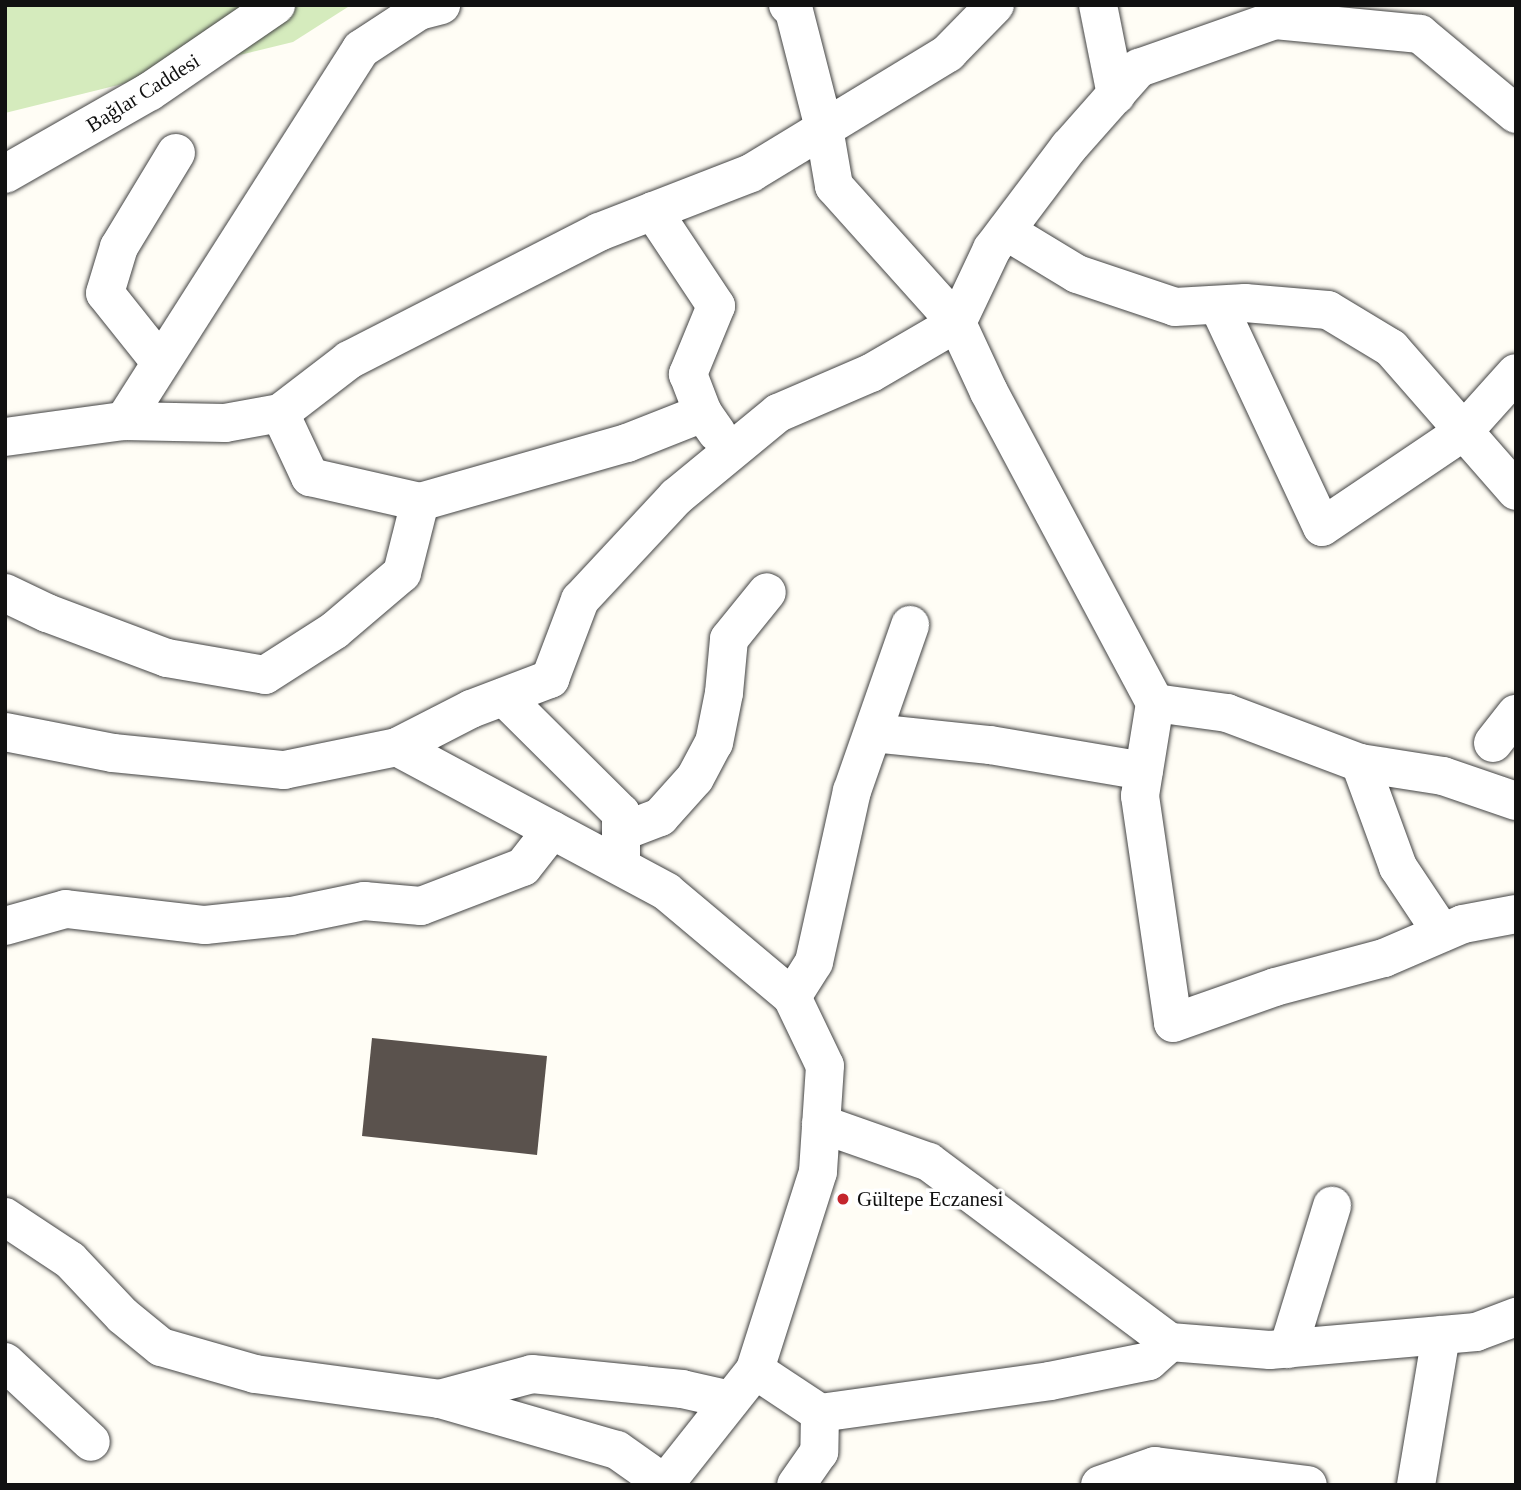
<!DOCTYPE html>
<meta charset="utf-8">
<style>
body{margin:0}
#map{position:relative;width:1521px;height:1490px;overflow:hidden;background:#fffdf5;font-family:"Times New Roman",serif}
div>[style]{position:absolute}
[style*='--x']{left:calc(var(--x)*1px);top:calc(var(--y)*1px);width:calc(var(--w)*1px);rotate:calc(var(--a)*1deg)}
.green>*{inset:0;background:#d5ebbd}
.building>*{inset:0;background:#5a524d}
.roads{filter:drop-shadow(0 0 2px #444) drop-shadow(0 0 2px #444)}
.minor>*{height:38px;margin:-19px;padding:0 19px;transform-origin:19px;border-radius:19px;background:#fff}
.dots>*{width:19px;height:19px;translate:-50% -50%;box-sizing:border-box;border:4px solid #fff;border-radius:50%}
span{translate:-50% -50%;white-space:nowrap;text-align:center;line-height:1.15;-webkit-text-stroke:7px #fff;paint-order:stroke}
.street-label{font-size:21px;color:#111}
.poi-label{font-size:21px;color:#111}
.left{translate:0 -50%;text-align:left}
.frame{position:absolute;inset:0;border:7px solid #111;pointer-events:none}
</style>
<div id="map">
<div class="green">
<i style="clip-path:polygon(5px 5px,351px 5px,293px 42px,5px 113px)"></i>
</div>
<div class="building">
<i style="clip-path:polygon(372px 1038px,547px 1056px,537px 1155px,362px 1136px)"></i>
</div>
<div class="roads">
<div class="minor">
<i style="--x:788;--y:5;--w:8;--a:45"></i>
<i style="--x:794;--y:11;--w:121;--a:75.6"></i>
<i style="--x:824;--y:128;--w:59;--a:80.2"></i>
<i style="--x:834;--y:186;--w:184;--a:48.1"></i>
<i style="--x:957;--y:323;--w:76;--a:65.1"></i>
<i style="--x:989;--y:392;--w:353;--a:61.9"></i>
<i style="--x:1155;--y:703;--w:94;--a:99.2"></i>
<i style="--x:1140;--y:796;--w:229;--a:81.7"></i>
<i style="--x:1173;--y:1023;--w:108;--a:-19.4"></i>
<i style="--x:1275;--y:987;--w:113;--a:-14.9"></i>
<i style="--x:1384;--y:958;--w:86;--a:-23.3"></i>
<i style="--x:1463;--y:924;--w:54;--a:-10.7"></i>
<i style="--x:1098;--y:5;--w:92;--a:78.7"></i>
<i style="--x:5;--y:174;--w:166;--a:-29.7"></i>
<i style="--x:149;--y:92;--w:154;--a:-34.4"></i>
<i style="--x:653;--y:211;--w:114;--a:56.4"></i>
<i style="--x:716;--y:306;--w:74;--a:112.4"></i>
<i style="--x:688;--y:374;--w:42;--a:69"></i>
<i style="--x:703;--y:413;--w:24;--a:55"></i>
<i style="--x:1006;--y:231;--w:83;--a:31.2"></i>
<i style="--x:1077;--y:274;--w:103;--a:18.6"></i>
<i style="--x:1175;--y:307;--w:70;--a:-3.3"></i>
<i style="--x:1245;--y:303;--w:83;--a:4.8"></i>
<i style="--x:1328;--y:310;--w:74;--a:31.1"></i>
<i style="--x:1391;--y:348;--w:190;--a:48.8"></i>
<i style="--x:1218;--y:305;--w:245;--a:64.9"></i>
<i style="--x:1322;--y:527;--w:170;--a:-34"></i>
<i style="--x:1463;--y:432;--w:79;--a:-48.1"></i>
<i style="--x:160;--y:362;--w:88;--a:-128.6"></i>
<i style="--x:105;--y:293;--w:48;--a:-73.1"></i>
<i style="--x:119;--y:247;--w:110;--a:-58.8"></i>
<i style="--x:280;--y:413;--w:71;--a:64.9"></i>
<i style="--x:310;--y:477;--w:113;--a:12.8"></i>
<i style="--x:420;--y:502;--w:215;--a:-15.9"></i>
<i style="--x:627;--y:443;--w:82;--a:-21.5"></i>
<i style="--x:124;--y:421;--w:441;--a:-57.5"></i>
<i style="--x:361;--y:49;--w:69;--a:-33.2"></i>
<i style="--x:419;--y:11;--w:23;--a:-15"></i>
<i style="--x:5;--y:437;--w:120;--a:-7.7"></i>
<i style="--x:124;--y:421;--w:101;--a:1.1"></i>
<i style="--x:225;--y:423;--w:56;--a:-10.3"></i>
<i style="--x:280;--y:413;--w:87;--a:-37.5"></i>
<i style="--x:349;--y:360;--w:281;--a:-27.1"></i>
<i style="--x:599;--y:232;--w:163;--a:-21.2"></i>
<i style="--x:751;--y:173;--w:231;--a:-31.3"></i>
<i style="--x:948;--y:53;--w:67;--a:-45.6"></i>
<i style="--x:5;--y:593;--w:47;--a:25.5"></i>
<i style="--x:47;--y:613;--w:128;--a:20.6"></i>
<i style="--x:167;--y:658;--w:99;--a:9.8"></i>
<i style="--x:265;--y:675;--w:83;--a:-32.7"></i>
<i style="--x:335;--y:630;--w:88;--a:-40.4"></i>
<i style="--x:402;--y:573;--w:73;--a:-75.8"></i>
<i style="--x:504;--y:697;--w:165;--a:44.8"></i>
<i style="--x:621;--y:813;--w:43;--a:90"></i>
<i style="--x:1155;--y:703;--w:73;--a:7.9"></i>
<i style="--x:1227;--y:713;--w:142;--a:20.6"></i>
<i style="--x:1360;--y:763;--w:111;--a:69.9"></i>
<i style="--x:1398;--y:867;--w:79;--a:56.3"></i>
<i style="--x:5;--y:732;--w:110;--a:11"></i>
<i style="--x:113;--y:753;--w:172;--a:5.7"></i>
<i style="--x:284;--y:770;--w:115;--a:-11.5"></i>
<i style="--x:397;--y:747;--w:83;--a:-27.2"></i>
<i style="--x:471;--y:709;--w:85;--a:-20.8"></i>
<i style="--x:550;--y:679;--w:85;--a:-69.2"></i>
<i style="--x:580;--y:600;--w:141;--a:-47"></i>
<i style="--x:676;--y:497;--w:132;--a:-39.5"></i>
<i style="--x:778;--y:413;--w:101;--a:-23.3"></i>
<i style="--x:871;--y:373;--w:99;--a:-30.2"></i>
<i style="--x:957;--y:323;--w:82;--a:-64.7"></i>
<i style="--x:992;--y:249;--w:128;--a:-53"></i>
<i style="--x:1069;--y:147;--w:106;--a:-48.5"></i>
<i style="--x:1139;--y:68;--w:144;--a:-19.4"></i>
<i style="--x:1275;--y:20;--w:146;--a:5.5"></i>
<i style="--x:1420;--y:34;--w:125;--a:39.8"></i>
<i style="--x:873;--y:733;--w:118;--a:5.9"></i>
<i style="--x:990;--y:745;--w:156;--a:9.6"></i>
<i style="--x:1493;--y:743;--w:37;--a:-52"></i>
<i style="--x:397;--y:747;--w:306;--a:28.2"></i>
<i style="--x:667;--y:892;--w:163;--a:40"></i>
<i style="--x:792;--y:997;--w:76;--a:64.4"></i>
<i style="--x:825;--y:1066;--w:106;--a:93.8"></i>
<i style="--x:818;--y:1172;--w:208;--a:107.7"></i>
<i style="--x:755;--y:1370;--w:147;--a:128.4"></i>
<i style="--x:1360;--y:763;--w:84;--a:8.9"></i>
<i style="--x:1443;--y:776;--w:77;--a:18.9"></i>
<i style="--x:621;--y:832;--w:42;--a:-21"></i>
<i style="--x:660;--y:817;--w:52;--a:-48.1"></i>
<i style="--x:695;--y:778;--w:40;--a:-62"></i>
<i style="--x:714;--y:743;--w:51;--a:-78.7"></i>
<i style="--x:724;--y:693;--w:54;--a:-84.7"></i>
<i style="--x:729;--y:639;--w:60;--a:-51"></i>
<i style="--x:5;--y:926;--w:63;--a:-15.6"></i>
<i style="--x:66;--y:909;--w:140;--a:6.6"></i>
<i style="--x:205;--y:925;--w:86;--a:-6"></i>
<i style="--x:291;--y:916;--w:75;--a:-11.6"></i>
<i style="--x:364;--y:901;--w:57;--a:5"></i>
<i style="--x:421;--y:906;--w:109;--a:-20.9"></i>
<i style="--x:523;--y:867;--w:47;--a:-51.9"></i>
<i style="--x:792;--y:997;--w:41;--a:-57.8"></i>
<i style="--x:814;--y:962;--w:175;--a:-77.5"></i>
<i style="--x:852;--y:791;--w:176;--a:-70.7"></i>
<i style="--x:821;--y:1124;--w:114;--a:19.4"></i>
<i style="--x:929;--y:1162;--w:301;--a:36.8"></i>
<i style="--x:1170;--y:1342;--w:100;--a:4.6"></i>
<i style="--x:1270;--y:1350;--w:207;--a:-5"></i>
<i style="--x:1476;--y:1332;--w:43;--a:-20.6"></i>
<i style="--x:5;--y:1217;--w:78;--a:33.5"></i>
<i style="--x:70;--y:1260;--w:77;--a:46.6"></i>
<i style="--x:123;--y:1316;--w:49;--a:39.2"></i>
<i style="--x:161;--y:1347;--w:98;--a:16"></i>
<i style="--x:255;--y:1374;--w:186;--a:7.7"></i>
<i style="--x:439;--y:1399;--w:96;--a:-15"></i>
<i style="--x:532;--y:1374;--w:151;--a:5.7"></i>
<i style="--x:682;--y:1389;--w:50;--a:12.7"></i>
<i style="--x:1288;--y:1349;--w:150;--a:-72.9"></i>
<i style="--x:5;--y:1362;--w:117;--a:42.9"></i>
<i style="--x:755;--y:1370;--w:78;--a:33.5"></i>
<i style="--x:820;--y:1413;--w:39;--a:91"></i>
<i style="--x:819;--y:1452;--w:40;--a:124.9"></i>
<i style="--x:440;--y:1399;--w:184;--a:16.1"></i>
<i style="--x:617;--y:1450;--w:59;--a:35.3"></i>
<i style="--x:820;--y:1413;--w:232;--a:-7.9"></i>
<i style="--x:1050;--y:1381;--w:101;--a:-11.4"></i>
<i style="--x:1149;--y:1361;--w:28;--a:-42"></i>
<i style="--x:1100;--y:1485;--w:58;--a:-19.1"></i>
<i style="--x:1155;--y:1466;--w:154;--a:7.1"></i>
<i style="--x:1416;--y:1485;--w:152;--a:-80.5"></i>
</div>
</div>
<div class="dots">
<i style="left:843px;top:1199px;background:#c4262e"></i>
</div>
<div class="street-label">
<span style="left:143px;top:93px;rotate:-32deg">Bağlar Caddesi</span>
</div>
<div class="poi-label">
<span class="left" style="left:857px;top:1199px">Gültepe Eczanesi</span>
</div>
<div class="frame"></div>
</div>
